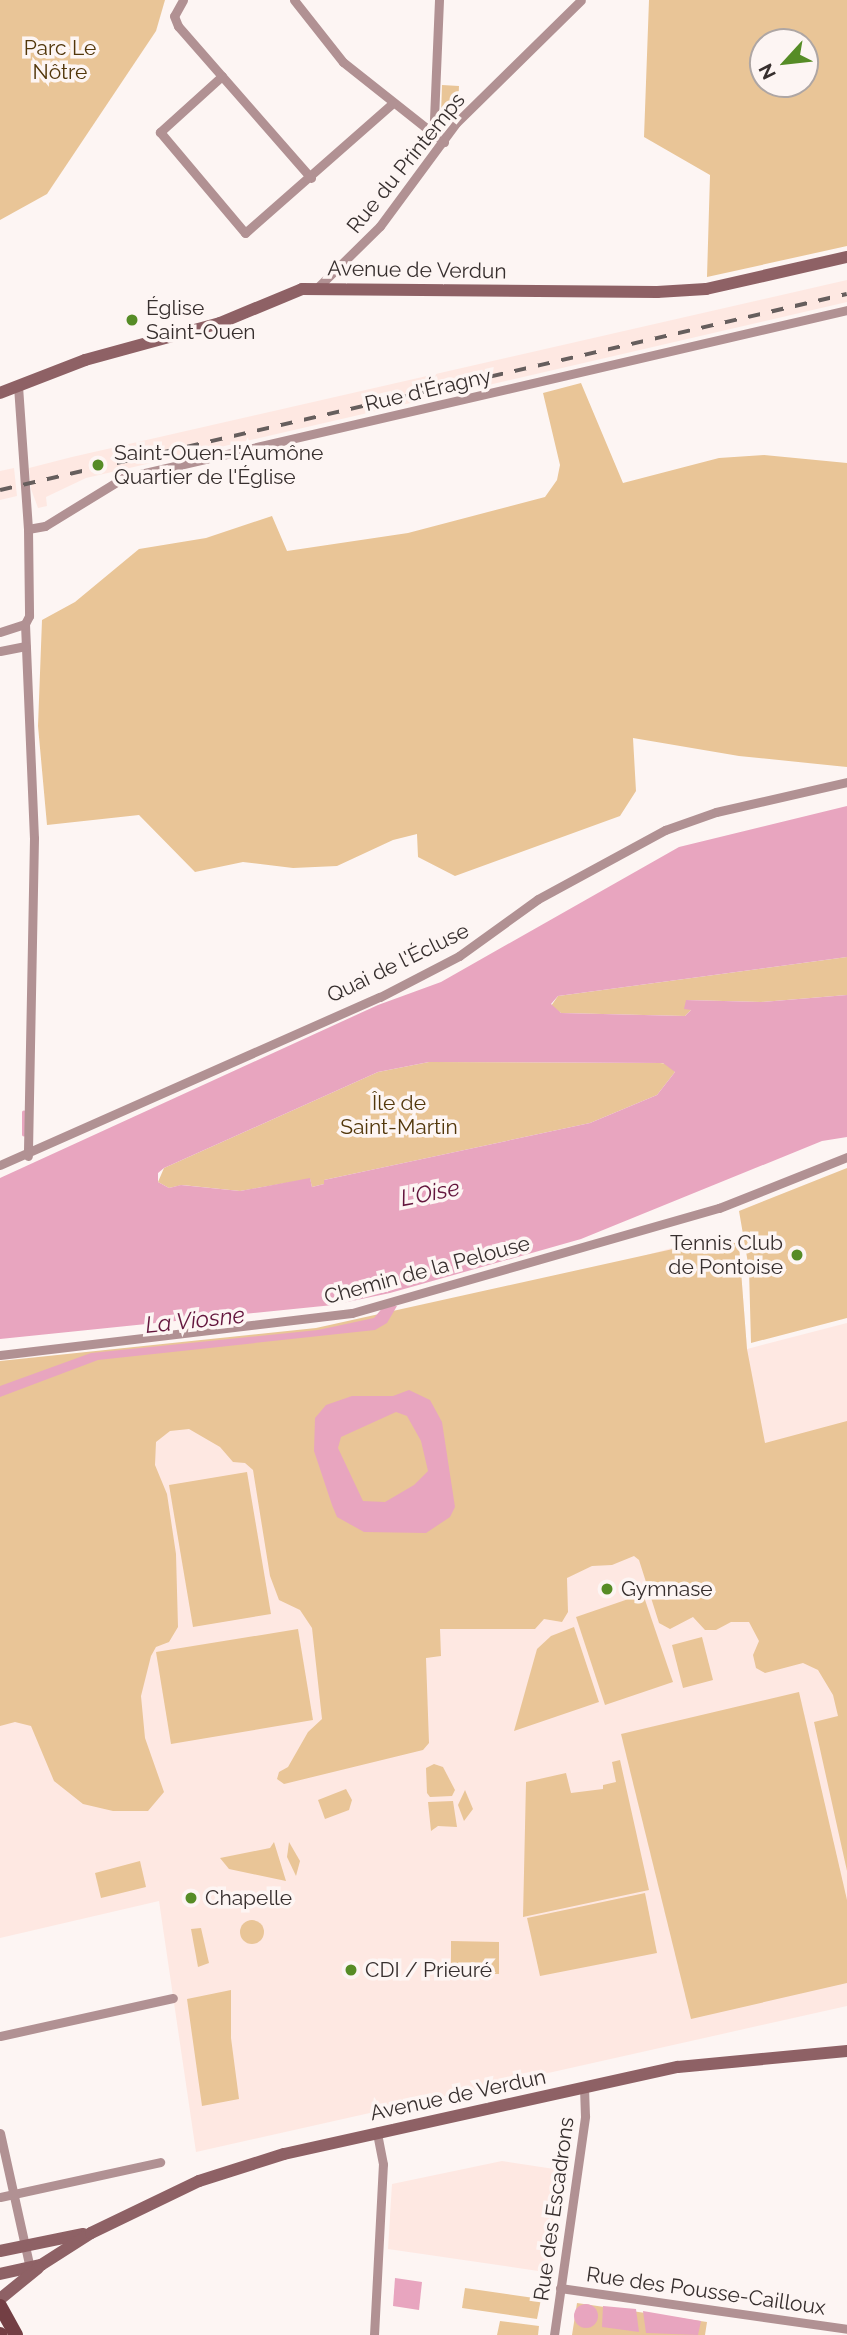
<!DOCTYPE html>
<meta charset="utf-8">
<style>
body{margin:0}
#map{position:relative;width:847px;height:2335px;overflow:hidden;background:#fdf5f3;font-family:Raleway,sans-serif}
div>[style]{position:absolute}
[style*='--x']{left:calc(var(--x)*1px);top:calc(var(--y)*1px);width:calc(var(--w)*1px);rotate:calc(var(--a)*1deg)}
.built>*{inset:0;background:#fee8e2}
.green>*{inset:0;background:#e9c597}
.round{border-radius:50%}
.water>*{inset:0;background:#e8a5bf}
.stream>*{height:3.5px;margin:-1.75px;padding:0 1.75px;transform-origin:1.75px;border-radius:1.75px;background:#e8a5bf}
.minor>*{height:9px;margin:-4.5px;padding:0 4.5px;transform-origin:4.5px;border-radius:4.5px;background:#b19193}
.secondary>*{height:12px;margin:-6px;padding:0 6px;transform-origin:6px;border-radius:6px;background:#8e6165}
.primary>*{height:14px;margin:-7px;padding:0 7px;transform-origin:7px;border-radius:7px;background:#733f44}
.rail>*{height:3.5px;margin-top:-1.75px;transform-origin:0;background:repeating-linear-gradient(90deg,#665e5d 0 12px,transparent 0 24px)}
.dots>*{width:19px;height:19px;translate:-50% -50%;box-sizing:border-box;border:4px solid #fdf5f3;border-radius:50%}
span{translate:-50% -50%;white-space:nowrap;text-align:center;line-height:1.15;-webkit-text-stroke:7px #fdf5f3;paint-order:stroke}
.park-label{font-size:21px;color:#52370b}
.street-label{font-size:21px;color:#372f2e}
.poi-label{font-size:21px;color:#372f2e}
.left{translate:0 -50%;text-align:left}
.right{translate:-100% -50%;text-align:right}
.water-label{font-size:23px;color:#63163d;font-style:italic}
.north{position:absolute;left:749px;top:28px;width:70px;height:70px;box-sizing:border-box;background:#fdf5f3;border:2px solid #aea6a4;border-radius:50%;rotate:243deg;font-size:19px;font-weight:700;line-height:28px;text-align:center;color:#372f2e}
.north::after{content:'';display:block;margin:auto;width:24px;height:32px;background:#568c26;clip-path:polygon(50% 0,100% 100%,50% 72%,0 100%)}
</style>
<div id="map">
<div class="built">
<i style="clip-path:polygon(847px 280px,847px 302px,86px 478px,46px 497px,47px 506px,38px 508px,31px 489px,29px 468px,72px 457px)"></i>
<i style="clip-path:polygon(14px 468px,17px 496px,0 500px,0 471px)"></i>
<i style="clip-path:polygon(718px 1235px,739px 1245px,747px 1349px,847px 1323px,847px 2006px,196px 2152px,159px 1901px,0 1938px,0 1656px,14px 1394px,375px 1331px)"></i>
<i style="clip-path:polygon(502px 2161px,561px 2170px,545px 2272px,388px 2249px,392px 2184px)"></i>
</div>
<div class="green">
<i style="clip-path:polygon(0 0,165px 0,156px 31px,47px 194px,0 220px)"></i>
<i style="clip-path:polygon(evenodd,649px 0,847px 0,847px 246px,707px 277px,710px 175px,644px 137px,649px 0,763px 42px,805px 42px,805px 84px,763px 84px,763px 42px)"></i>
<i style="clip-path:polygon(442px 85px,459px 86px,458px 106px,449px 118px,441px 115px)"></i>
<i style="clip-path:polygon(581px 383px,623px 483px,719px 458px,764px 455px,847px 463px,847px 767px,739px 756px,633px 738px,636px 791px,620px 816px,455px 876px,418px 857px,417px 834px,393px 840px,337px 866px,293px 868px,243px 862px,195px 872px,139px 815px,47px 825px,38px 726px,42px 620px,75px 602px,139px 549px,206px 538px,272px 516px,287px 551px,408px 533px,545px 497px,557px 480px,560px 465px,543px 393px)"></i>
<i style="clip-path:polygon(847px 957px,847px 995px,761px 1002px,686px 1000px,691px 1010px,685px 1016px,561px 1013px,551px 1006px,558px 996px)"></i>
<i style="clip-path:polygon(429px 1062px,660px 1063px,670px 1064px,675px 1072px,657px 1095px,590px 1123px,324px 1180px,324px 1184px,312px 1187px,310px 1179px,240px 1191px,182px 1185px,169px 1188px,158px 1182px,164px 1168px,378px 1072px)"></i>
<i style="clip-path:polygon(847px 1168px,847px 1318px,751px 1343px,749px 1269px,739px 1211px)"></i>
<i style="clip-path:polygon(718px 1235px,739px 1245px,747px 1349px,765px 1443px,847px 1421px,847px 1871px,814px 1722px,838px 1716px,833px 1695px,818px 1670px,803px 1663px,765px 1673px,756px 1668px,753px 1655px,759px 1641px,749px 1622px,731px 1622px,716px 1630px,705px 1630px,693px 1617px,670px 1629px,659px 1623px,639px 1560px,634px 1556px,612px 1565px,592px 1566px,567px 1578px,568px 1612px,562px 1622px,544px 1619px,535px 1629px,440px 1629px,441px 1656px,426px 1658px,429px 1743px,423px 1750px,284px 1784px,277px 1779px,279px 1772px,288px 1767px,308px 1732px,322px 1719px,312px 1628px,300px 1610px,279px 1600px,270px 1576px,253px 1470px,245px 1463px,233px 1462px,220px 1447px,189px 1429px,170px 1431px,156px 1442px,155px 1465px,167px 1494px,176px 1554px,178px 1627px,169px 1642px,156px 1647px,151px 1656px,141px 1696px,145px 1738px,164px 1792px,148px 1811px,113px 1811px,83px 1804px,54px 1781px,31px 1726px,15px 1722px,0 1726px,0 1361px,316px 1328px,691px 1245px)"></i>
<i style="clip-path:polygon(247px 1472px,271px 1614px,193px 1627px,169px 1485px)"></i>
<i style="clip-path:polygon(643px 1594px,673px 1682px,605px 1705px,576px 1617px)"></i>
<i style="clip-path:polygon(574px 1627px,599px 1702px,514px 1731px,537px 1649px,551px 1636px)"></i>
<i style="clip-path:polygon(298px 1629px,313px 1720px,171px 1744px,156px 1652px)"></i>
<i style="clip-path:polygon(702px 1637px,713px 1680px,683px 1688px,672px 1645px)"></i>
<i style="clip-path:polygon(799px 1692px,847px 1900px,847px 1983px,691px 2019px,621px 1734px)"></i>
<i style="clip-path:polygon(620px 1760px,649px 1890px,523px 1917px,526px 1782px,566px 1773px,571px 1793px,603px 1789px,603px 1785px,616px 1782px,612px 1762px)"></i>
<i style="clip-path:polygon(434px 1764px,443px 1767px,455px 1790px,452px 1796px,430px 1797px,427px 1793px,426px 1768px)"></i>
<i style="clip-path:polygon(346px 1789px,352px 1800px,349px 1810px,325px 1819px,318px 1800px)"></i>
<i style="clip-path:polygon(465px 1790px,473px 1809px,464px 1821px,458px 1805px)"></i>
<i style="clip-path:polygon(453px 1801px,457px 1827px,438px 1826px,431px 1831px,428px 1802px)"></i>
<i style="clip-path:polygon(274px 1842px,286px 1881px,229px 1869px,220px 1858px,270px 1848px)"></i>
<i style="clip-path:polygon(289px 1842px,300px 1861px,296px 1876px,287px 1857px)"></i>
<i style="clip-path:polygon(140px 1861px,146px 1887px,101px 1898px,95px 1873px)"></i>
<i style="clip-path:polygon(645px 1893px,657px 1953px,540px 1976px,527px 1918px)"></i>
<i class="round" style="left:240px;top:1920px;width:24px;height:24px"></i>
<i style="clip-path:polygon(201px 1928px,209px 1963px,198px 1967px,191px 1929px)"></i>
<i style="clip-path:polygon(451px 1941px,499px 1942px,499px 1974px,451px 1974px)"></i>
<i style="clip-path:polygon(231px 1990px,231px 2038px,239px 2099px,202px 2106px,187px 1999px)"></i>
<i style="clip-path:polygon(465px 2288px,541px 2299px,537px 2319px,462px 2308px)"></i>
<i style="clip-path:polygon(577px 2303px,707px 2322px,705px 2335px,572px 2335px)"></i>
<i style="clip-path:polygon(500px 2321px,539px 2326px,538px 2335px,497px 2335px)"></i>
</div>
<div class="water">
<i style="clip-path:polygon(evenodd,847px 806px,847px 957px,558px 996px,551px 1004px,561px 1013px,685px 1016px,691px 1010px,684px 1009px,686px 1000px,761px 1002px,847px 995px,847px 1137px,822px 1141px,581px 1239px,390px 1293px,333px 1305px,0 1339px,0 1178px,378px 1005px,441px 982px,679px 847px,847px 806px,429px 1062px,663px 1063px,675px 1072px,657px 1095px,590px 1123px,324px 1180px,324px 1184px,312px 1187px,310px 1178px,240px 1191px,181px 1185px,169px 1188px,158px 1182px,158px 1173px,164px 1168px,378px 1072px,429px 1062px)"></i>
<i style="clip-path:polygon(384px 1306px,397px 1306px,387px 1323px,375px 1330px,98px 1360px,0 1397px,0 1386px,91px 1353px,318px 1330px,374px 1318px)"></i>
<i style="clip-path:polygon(evenodd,409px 1390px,430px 1400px,442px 1422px,455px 1507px,450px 1517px,426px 1533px,364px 1532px,337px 1517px,332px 1505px,314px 1451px,315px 1418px,326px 1405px,352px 1396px,393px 1396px,409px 1390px,396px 1412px,407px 1416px,421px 1441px,428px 1471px,414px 1485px,385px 1502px,363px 1501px,338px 1448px,341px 1437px,396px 1412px)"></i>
<i style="clip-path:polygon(395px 2278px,422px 2282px,419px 2310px,393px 2306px)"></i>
<i class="round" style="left:574px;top:2304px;width:24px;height:24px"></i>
<i style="clip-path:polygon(603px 2306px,636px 2309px,639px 2332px,602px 2327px)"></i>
<i style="clip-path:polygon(643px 2311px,701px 2321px,698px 2335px,646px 2333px)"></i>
</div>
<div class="stream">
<i style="--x:24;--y:1135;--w:22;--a:-90"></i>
</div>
<div class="minor">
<i style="--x:183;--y:0;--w:18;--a:119"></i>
<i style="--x:174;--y:16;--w:11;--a:68"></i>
<i style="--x:178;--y:26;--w:202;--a:48.8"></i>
<i style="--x:294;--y:0;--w:79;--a:51.7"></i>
<i style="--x:343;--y:62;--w:129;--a:38.4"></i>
<i style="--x:439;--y:0;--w:121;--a:92.4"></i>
<i style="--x:434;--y:121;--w:22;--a:66"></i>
<i style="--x:222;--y:76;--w:84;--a:137.9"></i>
<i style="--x:160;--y:132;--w:132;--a:49.9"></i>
<i style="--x:245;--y:233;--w:197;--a:-41.3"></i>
<i style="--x:317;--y:288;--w:88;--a:-44.5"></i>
<i style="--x:380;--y:226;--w:128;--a:-53.6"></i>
<i style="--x:456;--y:123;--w:175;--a:-44.5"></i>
<i style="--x:18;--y:386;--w:143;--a:86"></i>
<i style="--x:28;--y:529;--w:87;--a:89.3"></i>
<i style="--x:29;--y:616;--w:9;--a:117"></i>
<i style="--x:25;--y:624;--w:214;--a:87.6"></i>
<i style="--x:34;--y:838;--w:318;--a:91.1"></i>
<i style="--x:28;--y:529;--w:17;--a:-10"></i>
<i style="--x:45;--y:526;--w:92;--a:-31.6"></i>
<i style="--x:123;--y:478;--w:743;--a:-13.06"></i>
<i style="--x:0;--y:632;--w:26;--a:-18"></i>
<i style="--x:0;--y:651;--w:26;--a:-11"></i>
<i style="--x:0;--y:1165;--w:415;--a:-23.9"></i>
<i style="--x:380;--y:997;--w:89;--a:-27.4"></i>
<i style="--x:459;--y:956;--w:97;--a:-35.8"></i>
<i style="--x:538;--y:899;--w:145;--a:-28.5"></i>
<i style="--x:665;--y:830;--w:54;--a:-19.4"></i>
<i style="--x:716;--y:812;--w:134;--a:-12.9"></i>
<i style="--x:0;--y:1355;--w:354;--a:-6.8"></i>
<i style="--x:352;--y:1313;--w:382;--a:-16"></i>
<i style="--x:719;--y:1208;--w:138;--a:-21.7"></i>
<i style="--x:0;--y:2036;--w:177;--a:-12.4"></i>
<i style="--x:0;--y:2133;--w:138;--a:77.5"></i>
<i style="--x:0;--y:2197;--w:164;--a:-12.3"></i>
<i style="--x:560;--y:2288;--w:290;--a:8.1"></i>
<i style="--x:374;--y:2335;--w:171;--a:-87"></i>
<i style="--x:383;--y:2164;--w:33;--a:-101"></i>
<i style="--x:554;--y:2335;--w:221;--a:-81.9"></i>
<i style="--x:585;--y:2116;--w:28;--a:-92"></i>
</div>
<div class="secondary">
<i style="--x:0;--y:393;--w:91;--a:-21.2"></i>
<i style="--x:85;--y:360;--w:140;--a:-15.3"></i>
<i style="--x:220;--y:323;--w:89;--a:-22.5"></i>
<i style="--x:302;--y:289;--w:355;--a:0.5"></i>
<i style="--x:657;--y:292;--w:49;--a:-3.5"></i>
<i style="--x:706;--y:289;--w:145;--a:-12.8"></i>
<i style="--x:0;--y:2251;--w:85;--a:-11.6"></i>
<i style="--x:0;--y:2274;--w:42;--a:-12.4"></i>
<i style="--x:41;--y:2265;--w:59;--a:-32.6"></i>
<i style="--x:91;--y:2233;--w:120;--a:-25.7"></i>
<i style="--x:199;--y:2181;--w:89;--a:-17.6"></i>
<i style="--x:284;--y:2154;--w:403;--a:-12.5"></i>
<i style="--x:678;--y:2067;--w:170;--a:-5.4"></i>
<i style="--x:0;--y:2299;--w:49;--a:-39.2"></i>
</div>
<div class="primary">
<i style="--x:0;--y:2306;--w:33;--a:61"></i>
<i style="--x:0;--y:2334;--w:1;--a:45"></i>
</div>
<div class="rail">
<i style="--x:0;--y:490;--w:869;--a:-13.03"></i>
</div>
<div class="dots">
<i style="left:132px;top:320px;background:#568c26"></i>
<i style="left:98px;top:465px;background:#568c26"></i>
<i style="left:797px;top:1255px;background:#568c26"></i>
<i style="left:607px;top:1589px;background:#568c26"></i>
<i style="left:191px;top:1898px;background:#568c26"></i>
<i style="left:351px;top:1970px;background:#568c26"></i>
</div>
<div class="park-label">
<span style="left:60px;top:60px">Parc Le<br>Nôtre</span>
<span style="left:399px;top:1115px">Île de<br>Saint-Martin</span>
</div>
<div class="street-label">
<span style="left:406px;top:163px;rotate:-51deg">Rue du Printemps</span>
<span style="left:417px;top:270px;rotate:1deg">Avenue de Verdun</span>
<span style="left:428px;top:390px;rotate:-13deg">Rue d'Éragny</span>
<span style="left:398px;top:963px;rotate:-26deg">Quai de l'Écluse</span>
<span style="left:427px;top:1270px;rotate:-15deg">Chemin de la Pelouse</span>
<span style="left:458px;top:2095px;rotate:-12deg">Avenue de Verdun</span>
<span style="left:554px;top:2209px;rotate:-82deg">Rue des Escadrons</span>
<span style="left:706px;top:2291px;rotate:8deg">Rue des Pousse-Cailloux</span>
</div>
<div class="poi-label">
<span class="left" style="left:146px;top:320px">Église<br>Saint-Ouen</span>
<span class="left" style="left:114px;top:465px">Saint-Ouen-l'Aumône<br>Quartier de l'Église</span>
<span class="right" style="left:783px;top:1255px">Tennis Club<br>de Pontoise</span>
<span class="left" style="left:621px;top:1589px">Gymnase</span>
<span class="left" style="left:205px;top:1898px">Chapelle</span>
<span class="left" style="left:365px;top:1970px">CDI / Prieuré</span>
</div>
<div class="water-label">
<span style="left:430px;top:1193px;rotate:-11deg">L'Oise</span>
<span style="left:195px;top:1320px;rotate:-6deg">La Viosne</span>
</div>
<div class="north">N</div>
</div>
